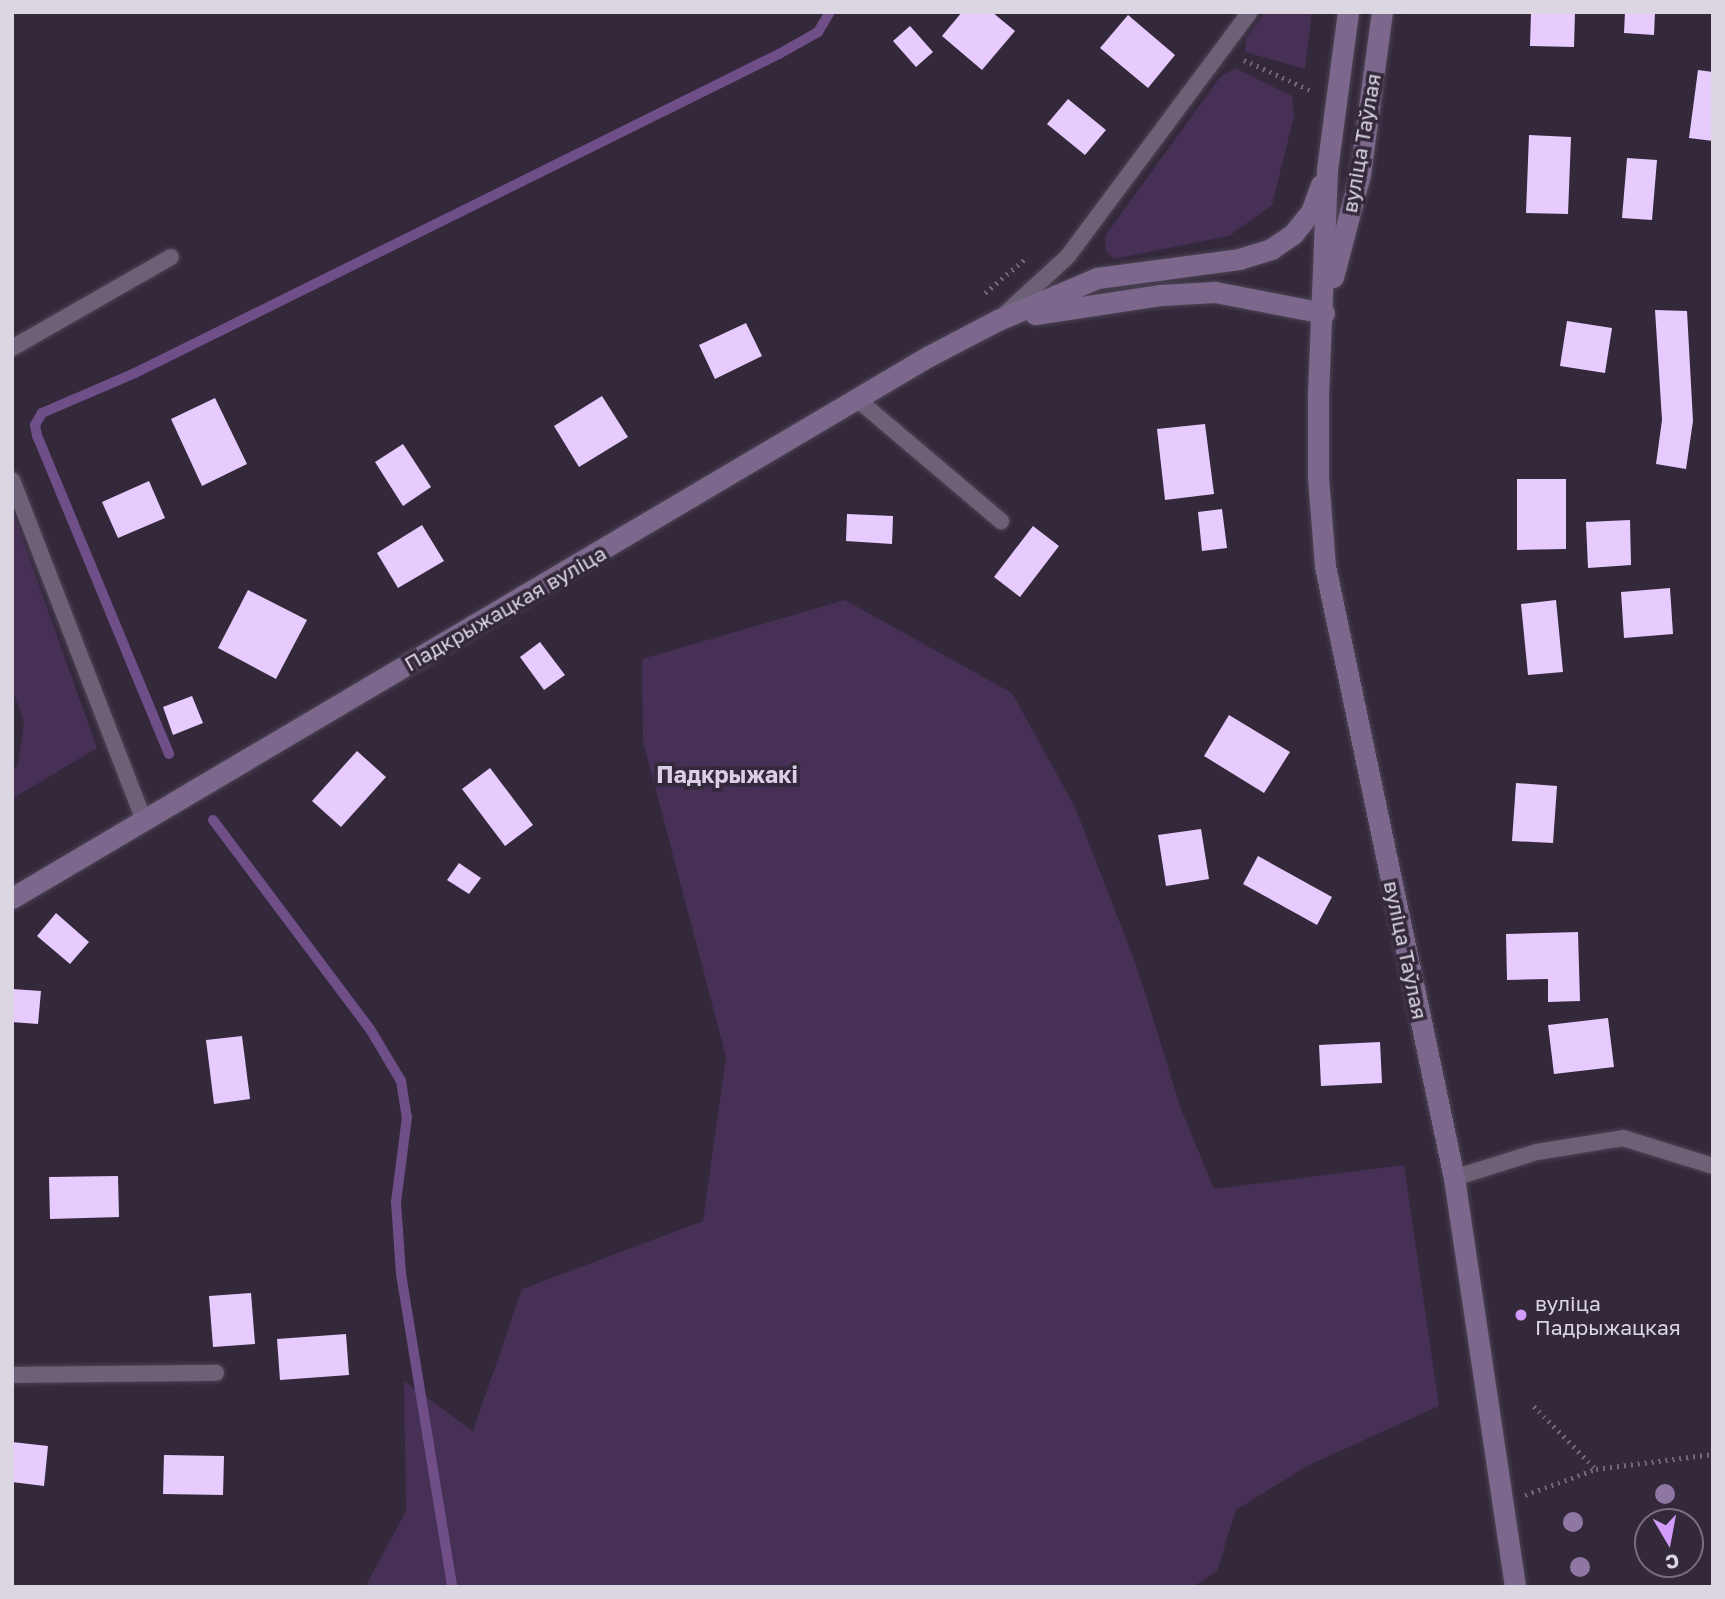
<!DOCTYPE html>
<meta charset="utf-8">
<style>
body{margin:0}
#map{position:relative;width:1725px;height:1599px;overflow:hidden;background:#33293b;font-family:"Golos Text",sans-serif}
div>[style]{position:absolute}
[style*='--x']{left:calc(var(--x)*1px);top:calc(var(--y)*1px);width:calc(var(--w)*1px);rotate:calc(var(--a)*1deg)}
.green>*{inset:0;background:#463056}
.stream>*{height:10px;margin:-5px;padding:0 5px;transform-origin:5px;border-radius:5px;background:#704f89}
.building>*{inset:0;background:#e7cbff}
.path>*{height:4.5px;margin-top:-2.25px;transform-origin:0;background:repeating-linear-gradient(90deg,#706777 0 2px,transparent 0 7px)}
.roads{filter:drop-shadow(0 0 2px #4d4454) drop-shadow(0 0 2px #4d4454)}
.lane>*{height:16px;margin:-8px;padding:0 8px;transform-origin:8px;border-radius:8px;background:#6c6176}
.secondary>*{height:21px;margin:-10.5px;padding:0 10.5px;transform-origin:10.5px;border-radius:10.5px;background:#7c688c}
.trees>*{width:20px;height:20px;margin:-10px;border-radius:50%;background:#8f77a4}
.dots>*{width:19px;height:19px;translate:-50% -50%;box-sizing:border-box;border:4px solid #33293b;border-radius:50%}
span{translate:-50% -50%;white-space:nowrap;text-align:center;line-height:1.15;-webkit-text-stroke:7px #33293b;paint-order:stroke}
.street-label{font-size:21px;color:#dcd6e2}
.poi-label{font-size:21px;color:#dcd6e2}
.left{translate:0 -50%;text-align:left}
.neighbourhood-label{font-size:23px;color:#dbcee6;font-weight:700}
.frame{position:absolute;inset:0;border:14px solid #dcd6e2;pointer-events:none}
.north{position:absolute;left:1634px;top:1508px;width:70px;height:70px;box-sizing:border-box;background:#33293b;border:2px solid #776e7e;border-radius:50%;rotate:170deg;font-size:19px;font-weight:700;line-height:28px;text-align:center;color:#dcd6e2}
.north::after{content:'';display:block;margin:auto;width:24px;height:32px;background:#d39cfc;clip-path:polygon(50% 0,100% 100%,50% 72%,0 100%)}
</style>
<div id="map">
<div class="green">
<i style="clip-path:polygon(1265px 12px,1312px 12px,1305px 69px,1245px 52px,1246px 38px)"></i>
<i style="clip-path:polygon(1235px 68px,1292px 96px,1294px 116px,1272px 205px,1229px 236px,1114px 259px,1106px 251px,1105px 236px,1220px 77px)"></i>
<i style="clip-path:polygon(12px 509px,97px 748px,12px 799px,12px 771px,18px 764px,24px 723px,12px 688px)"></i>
<i style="clip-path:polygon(845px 600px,1012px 693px,1075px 807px,1138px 970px,1181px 1109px,1214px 1189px,1404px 1165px,1439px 1406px,1307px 1466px,1236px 1510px,1217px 1571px,1193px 1587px,365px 1587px,406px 1511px,404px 1381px,473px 1431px,522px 1289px,703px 1221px,726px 1057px,643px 741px,642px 659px)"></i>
</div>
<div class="stream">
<i style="--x:169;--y:754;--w:344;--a:-112.5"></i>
<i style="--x:37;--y:436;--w:11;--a:-100"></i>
<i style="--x:35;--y:425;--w:14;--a:-60"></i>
<i style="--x:42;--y:413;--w:101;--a:-23.3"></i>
<i style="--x:135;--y:373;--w:719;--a:-26.35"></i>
<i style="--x:779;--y:54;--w:45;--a:-29.4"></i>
<i style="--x:818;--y:32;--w:23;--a:-59"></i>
<i style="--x:213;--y:820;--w:261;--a:53.1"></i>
<i style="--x:370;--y:1029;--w:61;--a:59.2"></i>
<i style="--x:401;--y:1081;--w:36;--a:81"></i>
<i style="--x:407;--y:1117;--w:86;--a:97.4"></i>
<i style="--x:396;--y:1202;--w:72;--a:86"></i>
<i style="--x:401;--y:1274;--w:317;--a:80.7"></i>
</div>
<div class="building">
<i style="clip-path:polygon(962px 12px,992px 12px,1015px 31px,982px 70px,942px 36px)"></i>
<i style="clip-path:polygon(1531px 12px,1575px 12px,1574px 47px,1530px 46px)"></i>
<i style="clip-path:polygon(1625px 12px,1655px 12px,1654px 35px,1624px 33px)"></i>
<i style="clip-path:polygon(1128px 15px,1175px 55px,1148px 88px,1100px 48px)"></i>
<i style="clip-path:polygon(910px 26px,933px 52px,916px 67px,893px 41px)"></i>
<i style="clip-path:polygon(1698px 70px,1713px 72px,1713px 141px,1689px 138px)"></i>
<i style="clip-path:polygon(1068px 99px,1106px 130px,1085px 155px,1047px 124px)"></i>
<i style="clip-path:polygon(1529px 135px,1571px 137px,1568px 214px,1526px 213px)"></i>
<i style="clip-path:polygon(1627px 158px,1657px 160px,1652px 220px,1622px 218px)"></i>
<i style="clip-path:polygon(1655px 310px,1687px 311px,1693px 421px,1686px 469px,1656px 464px,1662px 420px)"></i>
<i style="clip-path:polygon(1567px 321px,1612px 328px,1605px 373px,1560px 366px)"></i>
<i style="clip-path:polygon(746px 323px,762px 356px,715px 379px,699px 345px)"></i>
<i style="clip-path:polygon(602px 396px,628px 437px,579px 467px,554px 426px)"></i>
<i style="clip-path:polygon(215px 398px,247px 464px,202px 486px,171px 419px)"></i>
<i style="clip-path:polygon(1205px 424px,1214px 494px,1165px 500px,1157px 429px)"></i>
<i style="clip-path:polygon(403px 444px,431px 487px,403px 506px,375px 462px)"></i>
<i style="clip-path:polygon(1517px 479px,1566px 479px,1566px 549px,1517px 550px)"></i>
<i style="clip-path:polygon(149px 481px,165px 518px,118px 538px,102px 502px)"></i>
<i style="clip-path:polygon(1222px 509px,1227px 548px,1202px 551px,1198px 512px)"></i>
<i style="clip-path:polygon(847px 514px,893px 516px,892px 544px,846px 541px)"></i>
<i style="clip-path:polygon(1630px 520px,1631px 565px,1588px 568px,1586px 522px)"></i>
<i style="clip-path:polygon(422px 525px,444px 561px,398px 588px,377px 553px)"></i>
<i style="clip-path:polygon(1033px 526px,1059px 546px,1020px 597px,994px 577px)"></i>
<i style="clip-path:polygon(1670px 588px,1673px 634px,1624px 638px,1621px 592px)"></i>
<i style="clip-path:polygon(248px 590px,307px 620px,276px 679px,218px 648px)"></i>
<i style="clip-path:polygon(1556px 600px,1563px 672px,1528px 675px,1521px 604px)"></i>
<i style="clip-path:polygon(540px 642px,565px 675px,544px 690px,520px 657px)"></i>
<i style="clip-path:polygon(192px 696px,203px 723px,173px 735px,163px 707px)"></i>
<i style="clip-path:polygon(1229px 715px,1290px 752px,1264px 793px,1204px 756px)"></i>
<i style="clip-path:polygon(357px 751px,386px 777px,341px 827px,312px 801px)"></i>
<i style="clip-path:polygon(490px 768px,533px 825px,505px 846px,462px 789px)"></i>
<i style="clip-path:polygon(1516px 783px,1557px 786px,1553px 843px,1512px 841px)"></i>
<i style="clip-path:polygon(1201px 829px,1209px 879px,1166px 886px,1158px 835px)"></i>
<i style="clip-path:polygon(1258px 856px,1332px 897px,1317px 925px,1243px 884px)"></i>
<i style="clip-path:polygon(459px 863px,481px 878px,469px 894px,447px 880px)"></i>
<i style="clip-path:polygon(56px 913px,89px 942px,70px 964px,37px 936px)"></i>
<i style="clip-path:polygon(1578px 932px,1580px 1001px,1548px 1002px,1548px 979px,1507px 980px,1506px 934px)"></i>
<i style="clip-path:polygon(12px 989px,41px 991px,38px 1024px,12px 1022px)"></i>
<i style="clip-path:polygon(1608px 1018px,1614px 1067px,1554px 1074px,1548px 1025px)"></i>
<i style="clip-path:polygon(242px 1036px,250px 1099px,214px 1104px,206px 1040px)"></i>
<i style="clip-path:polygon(1380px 1042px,1382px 1083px,1321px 1086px,1319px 1045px)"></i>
<i style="clip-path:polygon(118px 1176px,119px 1217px,50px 1219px,49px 1177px)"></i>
<i style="clip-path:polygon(251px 1293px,255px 1344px,213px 1347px,209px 1296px)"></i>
<i style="clip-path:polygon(346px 1334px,349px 1375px,280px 1380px,277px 1339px)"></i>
<i style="clip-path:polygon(12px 1442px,48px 1446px,44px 1486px,12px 1482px)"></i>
<i style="clip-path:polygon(164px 1455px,224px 1456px,223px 1495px,163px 1494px)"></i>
</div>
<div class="path">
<i style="--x:1244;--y:60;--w:75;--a:24.5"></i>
<i style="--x:985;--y:293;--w:54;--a:-40.5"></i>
<i style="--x:1534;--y:1406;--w:88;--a:45.5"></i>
<i style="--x:1596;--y:1469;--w:118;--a:-7.3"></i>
<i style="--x:1525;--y:1495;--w:76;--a:-20.1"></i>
</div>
<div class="roads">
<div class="lane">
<i style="--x:1005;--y:314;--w:86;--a:-42.6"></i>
<i style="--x:1068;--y:256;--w:304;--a:-53.3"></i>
<i style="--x:12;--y:348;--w:183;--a:-29.8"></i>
<i style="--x:857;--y:399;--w:189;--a:40.3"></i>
<i style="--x:12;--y:480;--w:365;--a:68.8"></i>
<i style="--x:1454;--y:1178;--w:87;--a:-17.4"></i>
<i style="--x:1537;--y:1152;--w:87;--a:-9.2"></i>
<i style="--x:1623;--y:1138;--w:94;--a:17.3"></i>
<i style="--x:12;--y:1375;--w:204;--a:-0.6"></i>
</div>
<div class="secondary">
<i style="--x:1348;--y:12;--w:159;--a:97.6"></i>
<i style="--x:1327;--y:170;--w:225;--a:92.3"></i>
<i style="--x:1318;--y:395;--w:82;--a:90"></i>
<i style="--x:1318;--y:477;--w:89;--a:85.5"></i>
<i style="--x:1325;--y:566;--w:625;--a:78.1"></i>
<i style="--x:1454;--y:1178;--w:414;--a:81.5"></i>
<i style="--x:1333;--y:277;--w:106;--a:-75.3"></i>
<i style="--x:1360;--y:174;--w:163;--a:-82.3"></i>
<i style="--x:1035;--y:314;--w:126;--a:-8.6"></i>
<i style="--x:1160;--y:295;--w:55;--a:-3.1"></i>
<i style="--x:1215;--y:292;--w:111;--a:10.9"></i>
<i style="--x:12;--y:898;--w:1065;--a:-30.59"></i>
<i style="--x:929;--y:356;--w:78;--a:-27.6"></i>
<i style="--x:998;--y:320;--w:108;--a:-23"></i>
<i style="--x:1097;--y:278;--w:143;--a:-7.6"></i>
<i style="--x:1239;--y:259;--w:34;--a:-17"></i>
<i style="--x:1271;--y:249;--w:27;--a:-34"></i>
<i style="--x:1293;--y:234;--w:28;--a:-51"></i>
<i style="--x:1311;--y:212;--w:29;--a:-70"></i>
</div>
</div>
<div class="trees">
<i style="left:1665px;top:1494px"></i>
<i style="left:1573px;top:1522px"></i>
<i style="left:1580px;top:1567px"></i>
</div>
<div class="dots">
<i style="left:1521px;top:1315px;background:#d39cfc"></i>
</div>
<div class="street-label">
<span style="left:1361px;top:143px;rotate:-80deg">вуліца Таўлая</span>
<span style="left:505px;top:608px;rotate:-30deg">Падкрыжацкая вуліца</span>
<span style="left:1406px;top:950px;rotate:78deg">вуліца Таўлая</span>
</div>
<div class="poi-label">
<span class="left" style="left:1535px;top:1315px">вуліца<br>Падрыжацкая</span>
</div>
<div class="neighbourhood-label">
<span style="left:727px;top:774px">Падкрыжакі</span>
</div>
<div class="frame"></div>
<div class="north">С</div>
</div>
